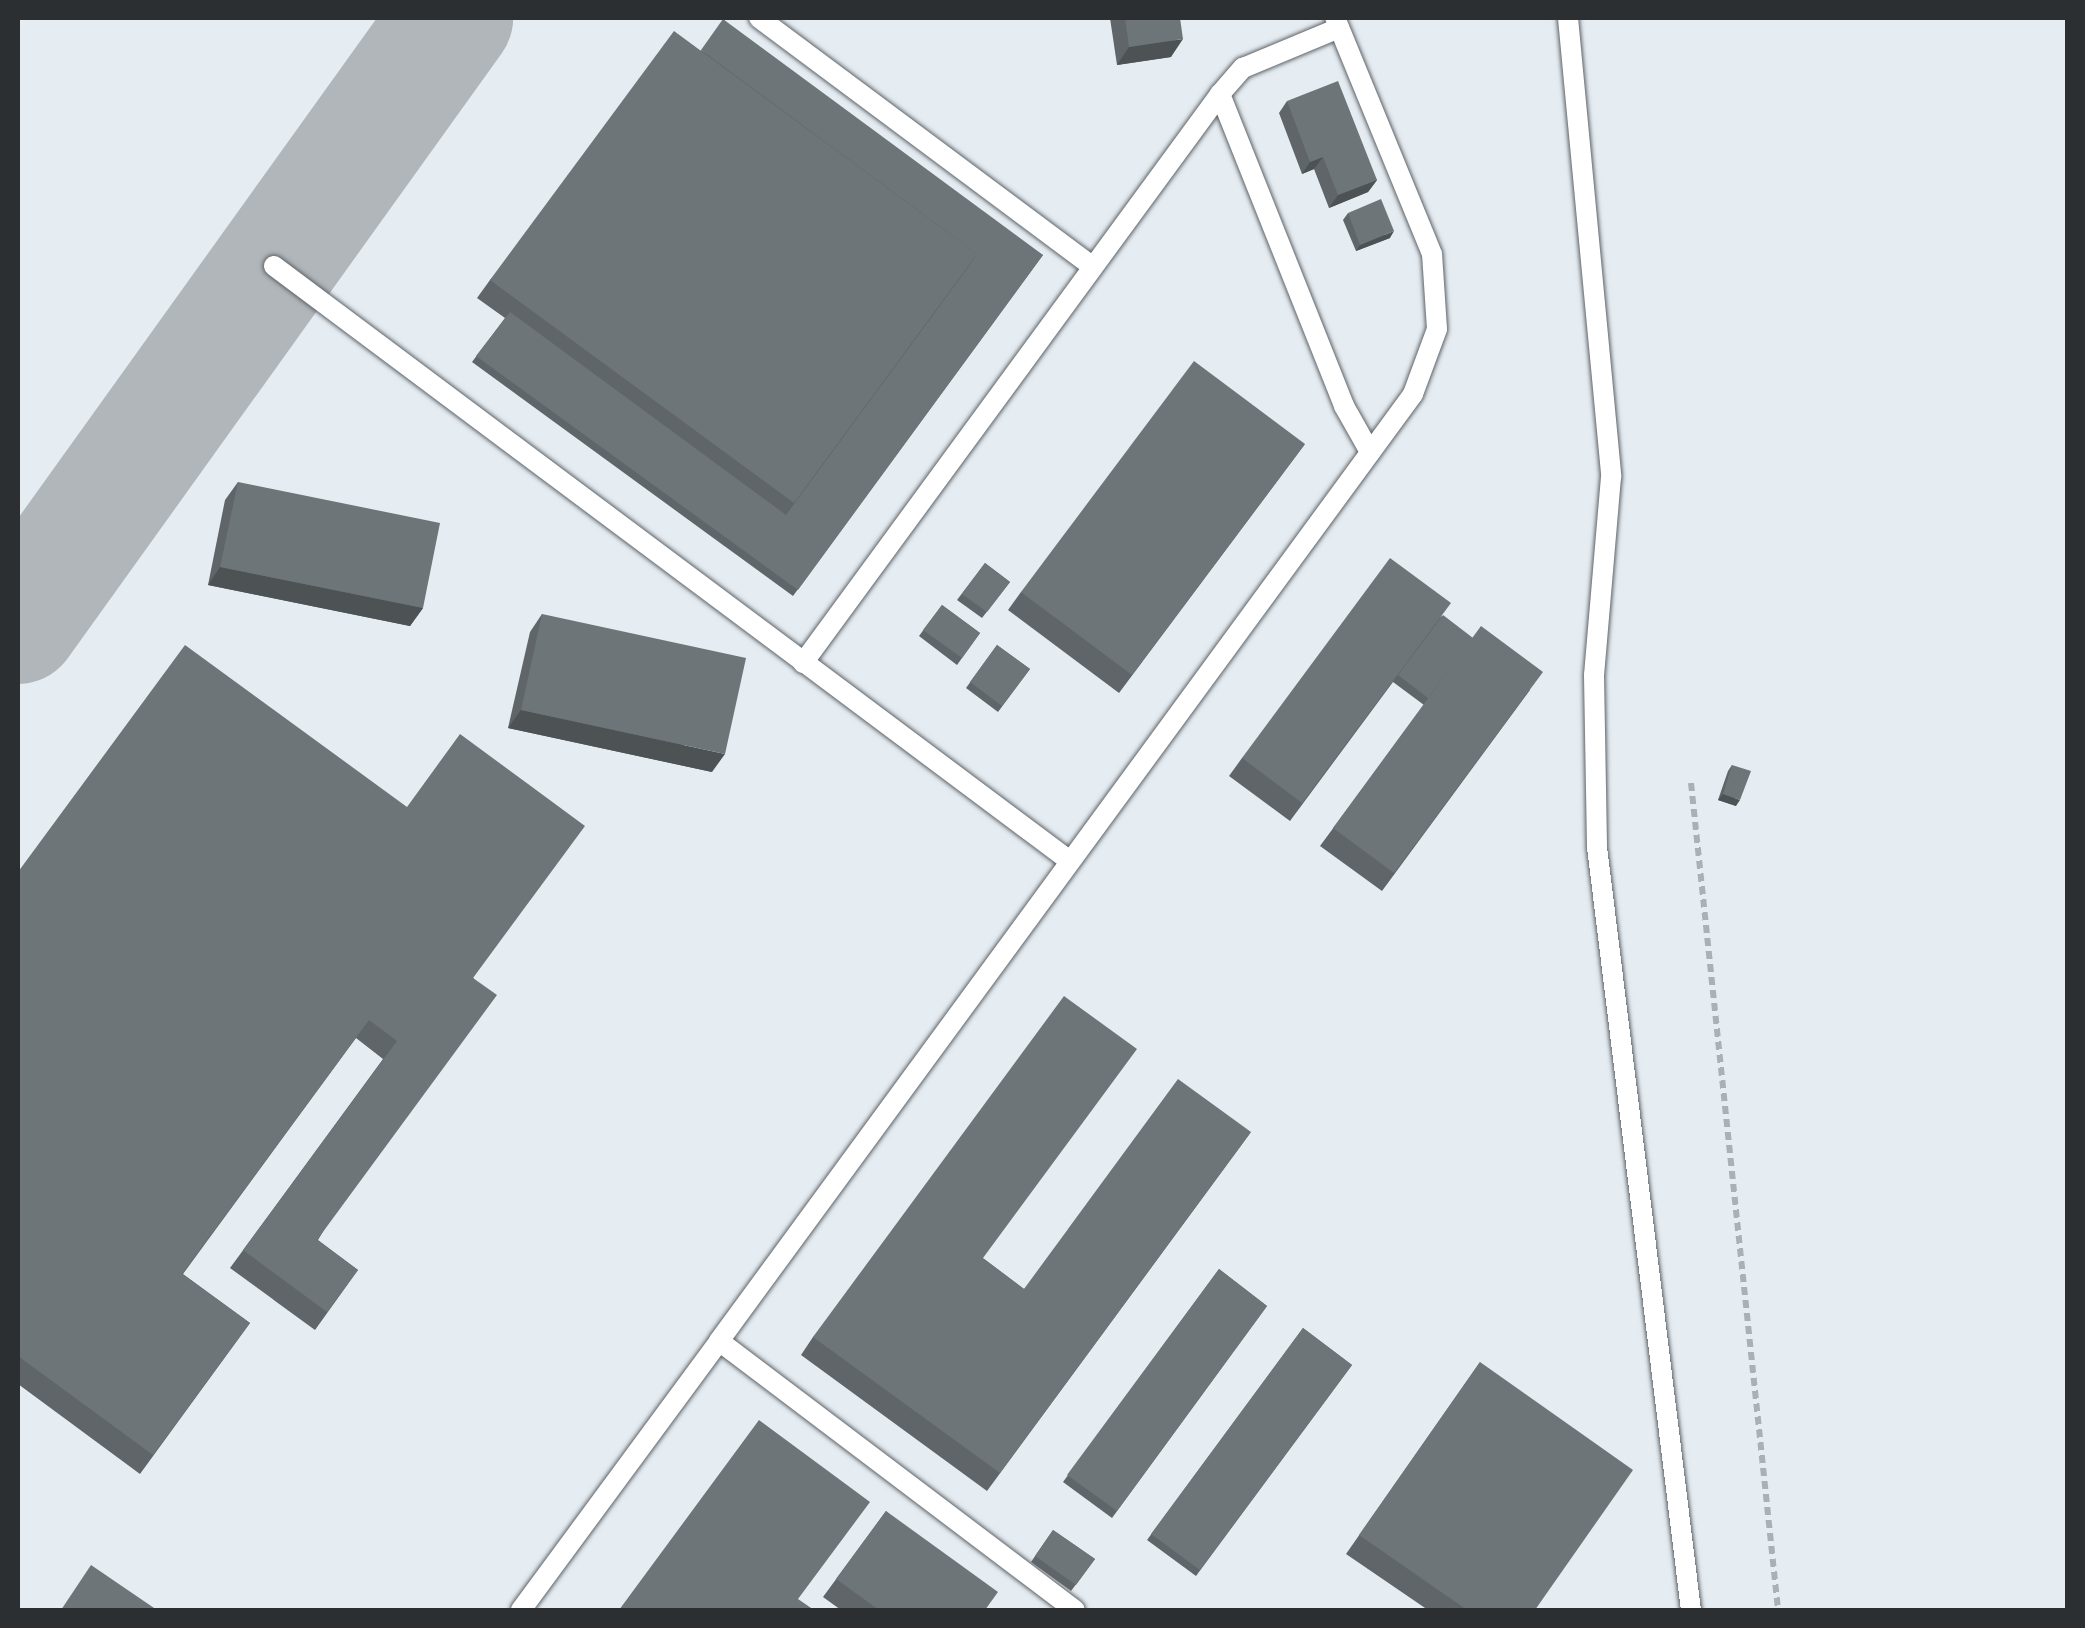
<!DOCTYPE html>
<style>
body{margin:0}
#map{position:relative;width:2085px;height:1628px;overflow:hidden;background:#e6edf2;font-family:"Exo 2",sans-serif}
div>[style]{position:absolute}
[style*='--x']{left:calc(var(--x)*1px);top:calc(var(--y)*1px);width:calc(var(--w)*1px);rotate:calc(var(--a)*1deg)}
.taxiway>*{height:122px;margin:-61px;padding:0 61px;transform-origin:61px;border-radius:61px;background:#b0b6ba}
.path>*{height:6px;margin-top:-3px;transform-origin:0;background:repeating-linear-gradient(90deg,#aab0b4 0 8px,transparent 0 13px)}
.roads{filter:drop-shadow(0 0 2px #5d6368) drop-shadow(0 0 2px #5d6368)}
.lane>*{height:20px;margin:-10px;padding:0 10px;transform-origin:10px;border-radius:10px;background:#fff}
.wall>*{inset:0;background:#5f6568}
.shaded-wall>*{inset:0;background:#4d5255}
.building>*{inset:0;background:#6e7579}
span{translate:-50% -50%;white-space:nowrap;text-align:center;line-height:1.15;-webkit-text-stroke:10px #e6edf2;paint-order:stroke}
.frame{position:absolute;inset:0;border:20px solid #2c2f31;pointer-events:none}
</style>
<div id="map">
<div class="taxiway">
<i style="--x:18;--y:623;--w:745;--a:-54.35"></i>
</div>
<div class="path">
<i style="--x:1691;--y:783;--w:832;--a:83.99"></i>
</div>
<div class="roads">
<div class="lane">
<i style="--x:759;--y:18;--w:413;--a:36.7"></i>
<i style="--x:1568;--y:18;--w:461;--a:84.6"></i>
<i style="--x:1611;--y:477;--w:199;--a:94.9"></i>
<i style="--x:1594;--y:675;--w:172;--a:89"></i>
<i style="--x:1597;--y:847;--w:769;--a:82.98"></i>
<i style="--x:1220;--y:94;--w:336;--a:68.3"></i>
<i style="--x:1344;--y:406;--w:53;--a:60.5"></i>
<i style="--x:274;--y:266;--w:994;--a:36.78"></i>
<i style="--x:803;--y:663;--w:705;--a:-53.76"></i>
<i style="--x:1220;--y:94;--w:35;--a:-49"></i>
<i style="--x:1243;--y:68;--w:104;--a:-22.6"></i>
<i style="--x:719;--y:1341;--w:1174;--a:-53.76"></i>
<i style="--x:1413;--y:394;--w:69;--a:-69.7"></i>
<i style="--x:1437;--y:329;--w:75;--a:-93.8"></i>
<i style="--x:1432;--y:254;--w:255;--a:-112.3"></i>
<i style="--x:521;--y:1610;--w:334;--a:-53.6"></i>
<i style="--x:719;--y:1341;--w:446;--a:37.1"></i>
</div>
</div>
<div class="wall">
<i style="clip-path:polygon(1110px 18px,1180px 18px,1171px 57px,1117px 65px)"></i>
<i style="clip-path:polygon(701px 50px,1043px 255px,793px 596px,472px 362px,505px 318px,477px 298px,490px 280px)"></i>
<i style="clip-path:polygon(1287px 101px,1377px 180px,1368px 192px,1329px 208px,1314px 169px,1302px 174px,1279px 113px)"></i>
<i style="clip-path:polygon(1348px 213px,1390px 238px,1356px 251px,1343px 220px)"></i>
<i style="clip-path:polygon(1305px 444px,1119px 693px,1008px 610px,1021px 592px)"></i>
<i style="clip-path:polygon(238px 482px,423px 608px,410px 626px,208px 585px,225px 500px)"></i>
<i style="clip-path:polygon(985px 563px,1010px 582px,982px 618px,957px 600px)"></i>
<i style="clip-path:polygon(942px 605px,980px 633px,957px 665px,919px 636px)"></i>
<i style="clip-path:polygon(542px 614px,712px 772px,508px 728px,530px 632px)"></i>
<i style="clip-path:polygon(1442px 616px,1530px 690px,1382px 891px,1320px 846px,1424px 705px,1393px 682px,1290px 821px,1229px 776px,1242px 758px)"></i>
<i style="clip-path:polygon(997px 645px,1030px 669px,998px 712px,966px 688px)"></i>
<i style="clip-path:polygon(1732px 765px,1736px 806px,1718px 800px,1728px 771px)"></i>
<i style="clip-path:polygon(18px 872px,474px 978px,318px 1240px,358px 1270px,315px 1330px,230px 1268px,383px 1059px,356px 1038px,183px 1274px,250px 1323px,140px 1474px,18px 1384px)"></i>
<i style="clip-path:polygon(1251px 1132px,987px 1491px,801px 1355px,813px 1337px,984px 1259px,1024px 1289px)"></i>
<i style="clip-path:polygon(1219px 1269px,1267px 1306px,1112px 1518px,1063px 1482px)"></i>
<i style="clip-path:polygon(1303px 1328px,1352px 1365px,1196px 1576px,1147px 1540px)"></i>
<i style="clip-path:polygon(1480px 1362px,1535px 1610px,1428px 1610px,1346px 1554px)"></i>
<i style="clip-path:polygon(886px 1511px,986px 1610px,841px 1610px,823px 1597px)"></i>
<i style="clip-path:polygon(1053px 1530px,1095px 1559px,1071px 1591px,1031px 1562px)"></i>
</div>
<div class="shaded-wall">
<i style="clip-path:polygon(1183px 39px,1171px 57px,1117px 65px,1129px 47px)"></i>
<i style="clip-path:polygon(1323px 157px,1314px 169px,1302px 174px,1310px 162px)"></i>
<i style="clip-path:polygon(1377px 180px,1368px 192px,1329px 208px,1338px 195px)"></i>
<i style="clip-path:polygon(1394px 231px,1390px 238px,1356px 251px,1360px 245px)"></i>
<i style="clip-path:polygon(220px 567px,423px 608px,410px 626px,208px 585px)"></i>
<i style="clip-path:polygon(521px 710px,725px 754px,712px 772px,508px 728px)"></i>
<i style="clip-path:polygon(1723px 794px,1740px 800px,1736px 806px,1718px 800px)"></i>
</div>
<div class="building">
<i style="clip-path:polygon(1125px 18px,1180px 18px,1183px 39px,1129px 47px)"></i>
<i style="clip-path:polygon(723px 19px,1043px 255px,798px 590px,476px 356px,510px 312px,786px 515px,969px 266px,977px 254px,701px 50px)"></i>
<i style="clip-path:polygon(674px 31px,977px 254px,794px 503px,490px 280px)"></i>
<i style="clip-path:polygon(1338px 81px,1377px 180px,1338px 195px,1323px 157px,1310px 162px,1287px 101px)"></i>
<i style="clip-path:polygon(1381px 199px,1394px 231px,1360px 245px,1348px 213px)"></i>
<i style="clip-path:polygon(1194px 361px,1305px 444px,1132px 675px,1021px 592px)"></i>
<i style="clip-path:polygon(238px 482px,440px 523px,423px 608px,220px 567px)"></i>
<i style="clip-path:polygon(1390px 558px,1451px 603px,1302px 803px,1242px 758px)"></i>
<i style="clip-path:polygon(985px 563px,1010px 582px,987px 612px,962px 594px)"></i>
<i style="clip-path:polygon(942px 605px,980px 633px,962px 658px,923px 630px)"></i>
<i style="clip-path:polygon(542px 614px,746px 658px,725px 754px,521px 710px)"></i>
<i style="clip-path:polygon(1443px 615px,1473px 638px,1428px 698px,1398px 675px)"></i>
<i style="clip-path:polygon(1481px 626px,1543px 672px,1394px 873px,1333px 828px)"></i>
<i style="clip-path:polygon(185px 645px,407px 807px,460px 734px,585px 826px,473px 978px,497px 995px,317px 1240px,358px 1270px,327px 1312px,243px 1250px,397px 1041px,369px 1020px,182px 1274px,250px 1323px,153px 1455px,18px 1356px,18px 872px)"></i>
<i style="clip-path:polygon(997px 645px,1030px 669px,1002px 706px,970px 682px)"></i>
<i style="clip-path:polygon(1732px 765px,1751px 771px,1740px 800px,1723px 794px)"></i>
<i style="clip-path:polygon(1064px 996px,1137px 1049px,983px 1258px,1024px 1289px,1178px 1079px,1251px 1132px,1000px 1473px,813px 1337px)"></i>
<i style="clip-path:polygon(1219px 1269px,1267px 1306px,1117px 1511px,1067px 1475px)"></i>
<i style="clip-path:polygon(1303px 1328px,1352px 1365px,1200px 1570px,1151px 1534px)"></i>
<i style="clip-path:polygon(1480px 1362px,1633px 1470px,1535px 1610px,1467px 1610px,1359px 1535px)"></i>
<i style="clip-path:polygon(759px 1420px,870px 1502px,798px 1599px,814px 1610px,619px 1610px)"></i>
<i style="clip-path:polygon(886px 1511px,998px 1592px,985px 1610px,879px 1610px,836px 1579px)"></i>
<i style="clip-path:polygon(1053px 1530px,1095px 1559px,1076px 1585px,1035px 1556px)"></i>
<i style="clip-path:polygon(91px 1565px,157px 1610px,61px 1610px)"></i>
</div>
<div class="frame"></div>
</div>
